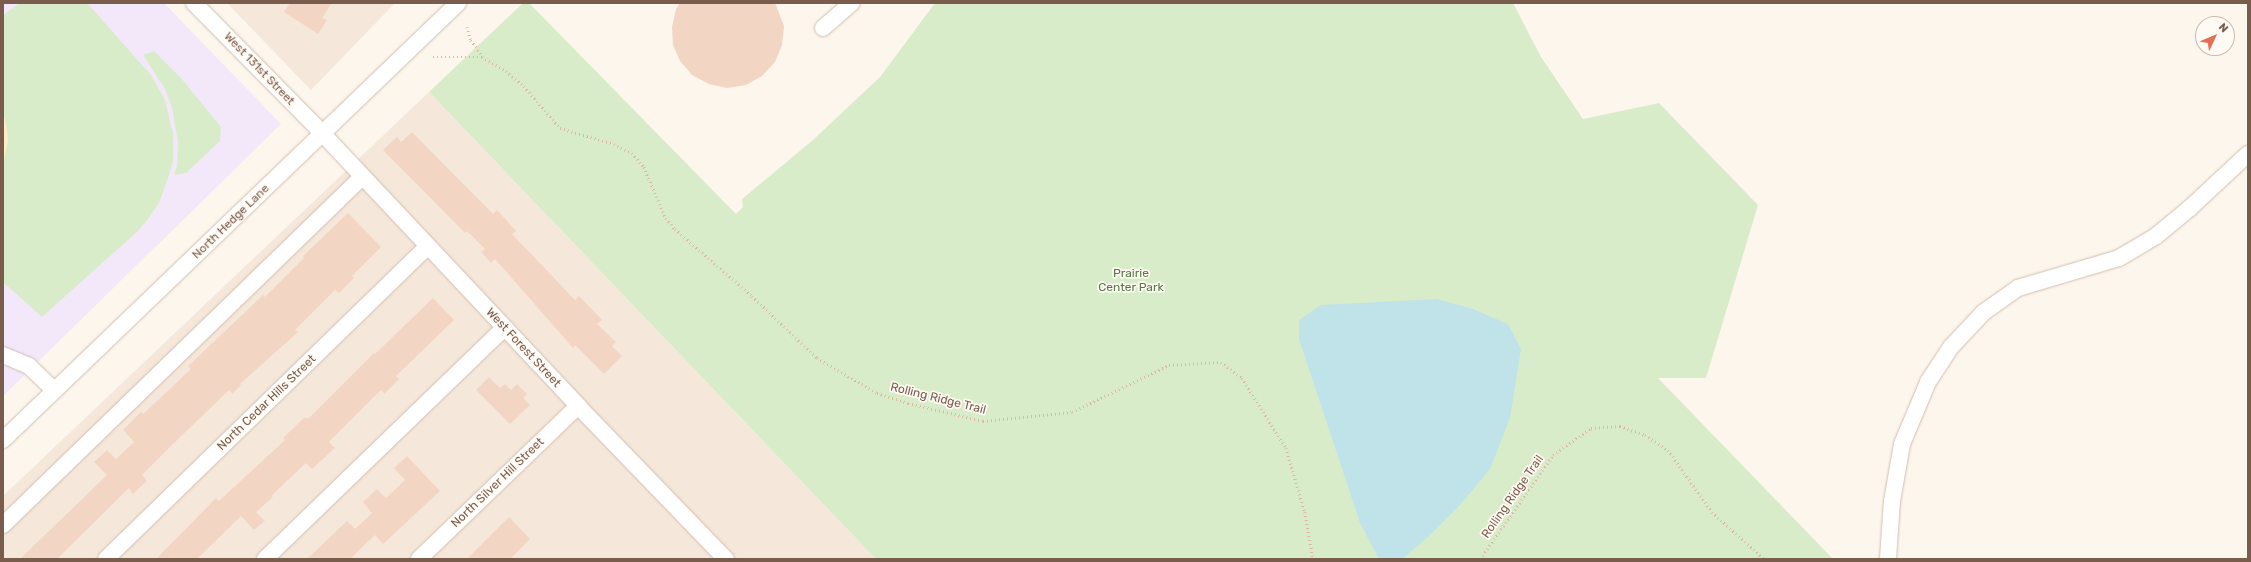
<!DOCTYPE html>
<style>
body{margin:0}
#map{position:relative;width:2251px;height:562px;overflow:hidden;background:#fdf6ec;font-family:Rubik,sans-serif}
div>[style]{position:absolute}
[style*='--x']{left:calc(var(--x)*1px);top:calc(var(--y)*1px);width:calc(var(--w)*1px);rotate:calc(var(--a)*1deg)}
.residential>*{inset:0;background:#f5e8da}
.education>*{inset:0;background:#f3e8fa}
.green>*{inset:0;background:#d8ecc9}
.sand>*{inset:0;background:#fcefc7}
.water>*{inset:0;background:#bfe3e8}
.building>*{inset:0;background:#f3d5c3}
.path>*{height:2.5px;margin-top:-1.25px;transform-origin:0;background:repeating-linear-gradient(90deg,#d9b8a5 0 1px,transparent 0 4px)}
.roads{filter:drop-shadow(0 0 1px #d1beb0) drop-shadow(0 0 1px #d1beb0)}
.minor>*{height:16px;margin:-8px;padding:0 8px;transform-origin:8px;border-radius:8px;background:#fff}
span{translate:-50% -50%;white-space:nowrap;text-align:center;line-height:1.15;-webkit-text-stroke:3.5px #fffaf3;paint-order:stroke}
.street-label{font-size:12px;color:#7a5c4d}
.park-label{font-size:12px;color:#537a41}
.frame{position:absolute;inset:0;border:4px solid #7a5c4d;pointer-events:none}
.north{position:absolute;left:2195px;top:16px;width:40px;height:40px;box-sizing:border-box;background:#fffaf3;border:1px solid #cabbb1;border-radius:50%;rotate:46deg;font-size:11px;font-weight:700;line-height:16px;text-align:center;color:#7a5c4d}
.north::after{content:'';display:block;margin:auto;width:14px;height:18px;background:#e76f51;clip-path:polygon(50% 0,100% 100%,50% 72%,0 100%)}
</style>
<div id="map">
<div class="residential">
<i style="clip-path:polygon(227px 3px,395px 3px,311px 90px)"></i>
<i style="clip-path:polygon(429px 92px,876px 559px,3px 559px,3px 496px)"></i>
</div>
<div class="education">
<i style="clip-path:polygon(3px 3px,164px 3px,281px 124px,3px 396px)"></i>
</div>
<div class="green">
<i style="clip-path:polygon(20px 3px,87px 3px,151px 75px,165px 100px,173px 133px,173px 162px,169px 175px,159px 203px,148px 219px,138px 231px,42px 317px,3px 282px,3px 15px)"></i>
<i style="clip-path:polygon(523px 3px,529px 3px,736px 214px,743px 207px,742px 199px,813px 140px,880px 77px,935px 3px,1513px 3px,1541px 57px,1583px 119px,1659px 103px,1758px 205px,1706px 378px,1658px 378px,1833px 559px,876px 559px,429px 92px)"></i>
<i style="clip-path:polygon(154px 51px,181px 78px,221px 127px,220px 141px,186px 173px,174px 175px,177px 166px,178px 142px,172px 108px,165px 89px,143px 55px)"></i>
</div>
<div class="sand">
<i style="clip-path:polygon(3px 113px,7px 128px,8px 141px,3px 164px)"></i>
</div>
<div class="water">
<i style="clip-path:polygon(1437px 299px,1473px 309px,1508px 324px,1521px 349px,1510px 418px,1490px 469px,1460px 505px,1428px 537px,1402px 559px,1379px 559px,1360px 523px,1299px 339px,1299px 320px,1321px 305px)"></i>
</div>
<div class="building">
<i style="clip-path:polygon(290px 3px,332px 3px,322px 18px,327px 20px,318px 34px,284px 12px)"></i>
<i style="clip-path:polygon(680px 3px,775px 3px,784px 26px,782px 45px,775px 62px,762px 76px,746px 85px,727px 88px,709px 84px,692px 75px,680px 61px,673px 45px,672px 27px,676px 9px)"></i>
<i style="clip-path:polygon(412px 132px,493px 214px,497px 210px,516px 231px,512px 234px,575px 300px,579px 296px,602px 320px,597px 324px,616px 342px,612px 346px,622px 356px,604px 374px,575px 345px,573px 348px,495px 259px,491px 263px,481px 252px,485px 249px,467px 231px,465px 233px,383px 150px,397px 137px,401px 142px)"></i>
<i style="clip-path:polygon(348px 213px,381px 247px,352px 276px,354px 278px,339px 293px,335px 290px,295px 330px,298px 332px,240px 384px,241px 385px,232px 394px,229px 390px,172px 445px,142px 475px,147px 481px,133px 494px,129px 488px,57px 559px,20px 559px,107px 475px,94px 462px,107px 450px,116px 459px,134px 442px,123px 430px,141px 412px,143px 414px,191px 369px,188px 366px,263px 295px,265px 297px,304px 258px,303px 256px)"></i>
<i style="clip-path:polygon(433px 298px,454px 320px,396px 376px,399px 379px,384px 394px,381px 390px,329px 442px,335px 448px,312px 469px,306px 463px,271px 496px,273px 497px,256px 512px,265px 521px,254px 530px,241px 516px,197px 559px,156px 559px,216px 498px,219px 501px,285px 440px,283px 438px,305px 417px,308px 419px,374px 353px,375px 354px)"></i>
<i style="clip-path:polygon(489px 377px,500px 388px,505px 384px,511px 390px,517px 384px,527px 394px,523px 398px,530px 405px,510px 424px,476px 390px)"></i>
<i style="clip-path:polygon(407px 456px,440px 491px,383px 544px,375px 535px,350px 559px,307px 559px,347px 521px,355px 529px,372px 513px,363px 502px,377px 489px,386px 498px,405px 480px,394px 468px)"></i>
<i style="clip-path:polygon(509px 517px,530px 539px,510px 559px,467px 559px)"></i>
</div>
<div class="path">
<i style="--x:467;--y:27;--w:14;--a:73"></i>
<i style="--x:471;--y:40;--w:19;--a:55"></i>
<i style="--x:433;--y:57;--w:49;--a:0"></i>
<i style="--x:482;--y:57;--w:28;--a:30"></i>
<i style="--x:506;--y:71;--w:23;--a:40"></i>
<i style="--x:524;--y:86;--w:55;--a:49.4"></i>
<i style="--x:560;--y:128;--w:56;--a:16.5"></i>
<i style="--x:614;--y:144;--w:20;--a:27"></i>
<i style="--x:632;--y:153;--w:18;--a:49"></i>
<i style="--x:644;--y:167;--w:56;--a:66.7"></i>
<i style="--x:666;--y:218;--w:14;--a:51"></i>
<i style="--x:675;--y:229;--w:102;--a:41"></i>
<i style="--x:752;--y:296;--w:90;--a:43.6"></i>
<i style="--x:817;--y:358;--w:69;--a:30.3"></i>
<i style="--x:877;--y:393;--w:33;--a:18"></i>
<i style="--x:908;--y:403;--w:77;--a:13.5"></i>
<i style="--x:983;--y:421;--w:89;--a:-5.8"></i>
<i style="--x:1072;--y:412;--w:108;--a:-25.9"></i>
<i style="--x:1169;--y:365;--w:52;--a:-3.3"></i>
<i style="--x:1221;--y:362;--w:26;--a:37"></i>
<i style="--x:1242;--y:378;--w:83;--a:57.8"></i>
<i style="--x:1286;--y:448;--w:67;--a:73.5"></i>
<i style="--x:1305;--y:512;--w:48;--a:80.3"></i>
<i style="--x:1480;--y:559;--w:127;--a:-54.9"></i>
<i style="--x:1553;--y:455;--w:47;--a:-35.4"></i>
<i style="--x:1591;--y:428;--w:29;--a:-4"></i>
<i style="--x:1620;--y:426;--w:27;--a:20"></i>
<i style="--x:1645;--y:435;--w:27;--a:33"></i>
<i style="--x:1668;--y:450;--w:76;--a:54.6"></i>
<i style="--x:1712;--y:512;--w:70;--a:42.1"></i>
</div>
<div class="roads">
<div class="minor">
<i style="--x:194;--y:3;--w:184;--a:45.4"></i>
<i style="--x:323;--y:134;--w:373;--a:46.8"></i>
<i style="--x:578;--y:406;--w:213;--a:46"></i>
<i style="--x:823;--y:28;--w:38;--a:-41"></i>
<i style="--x:3;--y:355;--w:28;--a:23"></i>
<i style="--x:29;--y:366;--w:35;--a:44"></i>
<i style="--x:3;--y:440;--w:631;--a:-43.84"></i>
<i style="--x:3;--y:525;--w:500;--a:-44.1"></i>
<i style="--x:106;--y:559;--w:448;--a:-44.2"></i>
<i style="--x:265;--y:559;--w:332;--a:-44"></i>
<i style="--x:419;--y:559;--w:221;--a:-43.9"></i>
<i style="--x:1888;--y:559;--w:58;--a:-86.1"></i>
<i style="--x:1892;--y:501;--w:58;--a:-80"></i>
<i style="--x:1902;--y:444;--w:67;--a:-67.2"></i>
<i style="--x:1928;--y:382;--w:42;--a:-56.7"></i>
<i style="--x:1951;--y:347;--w:48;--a:-46.7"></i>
<i style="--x:1984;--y:312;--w:42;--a:-35.2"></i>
<i style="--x:2018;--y:288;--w:105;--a:-16.5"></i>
<i style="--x:2119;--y:258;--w:43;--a:-30.7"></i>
<i style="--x:2156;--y:236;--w:44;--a:-39.5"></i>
<i style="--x:2190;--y:208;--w:79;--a:-43"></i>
</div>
</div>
<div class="street-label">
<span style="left:259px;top:69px;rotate:46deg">West 131st Street</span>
<span style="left:231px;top:222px;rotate:-44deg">North Hedge Lane</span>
<span style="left:523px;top:348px;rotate:47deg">West Forest Street</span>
<span style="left:938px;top:399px;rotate:14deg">Rolling Ridge Trail</span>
<span style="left:267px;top:403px;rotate:-44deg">North Cedar Hills Street</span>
<span style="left:498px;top:483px;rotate:-44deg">North Silver Hill Street</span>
<span style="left:1513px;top:497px;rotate:-55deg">Rolling Ridge Trail</span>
</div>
<div class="park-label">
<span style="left:1131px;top:281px">Prairie<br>Center Park</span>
</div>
<div class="frame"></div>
<div class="north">N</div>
</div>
